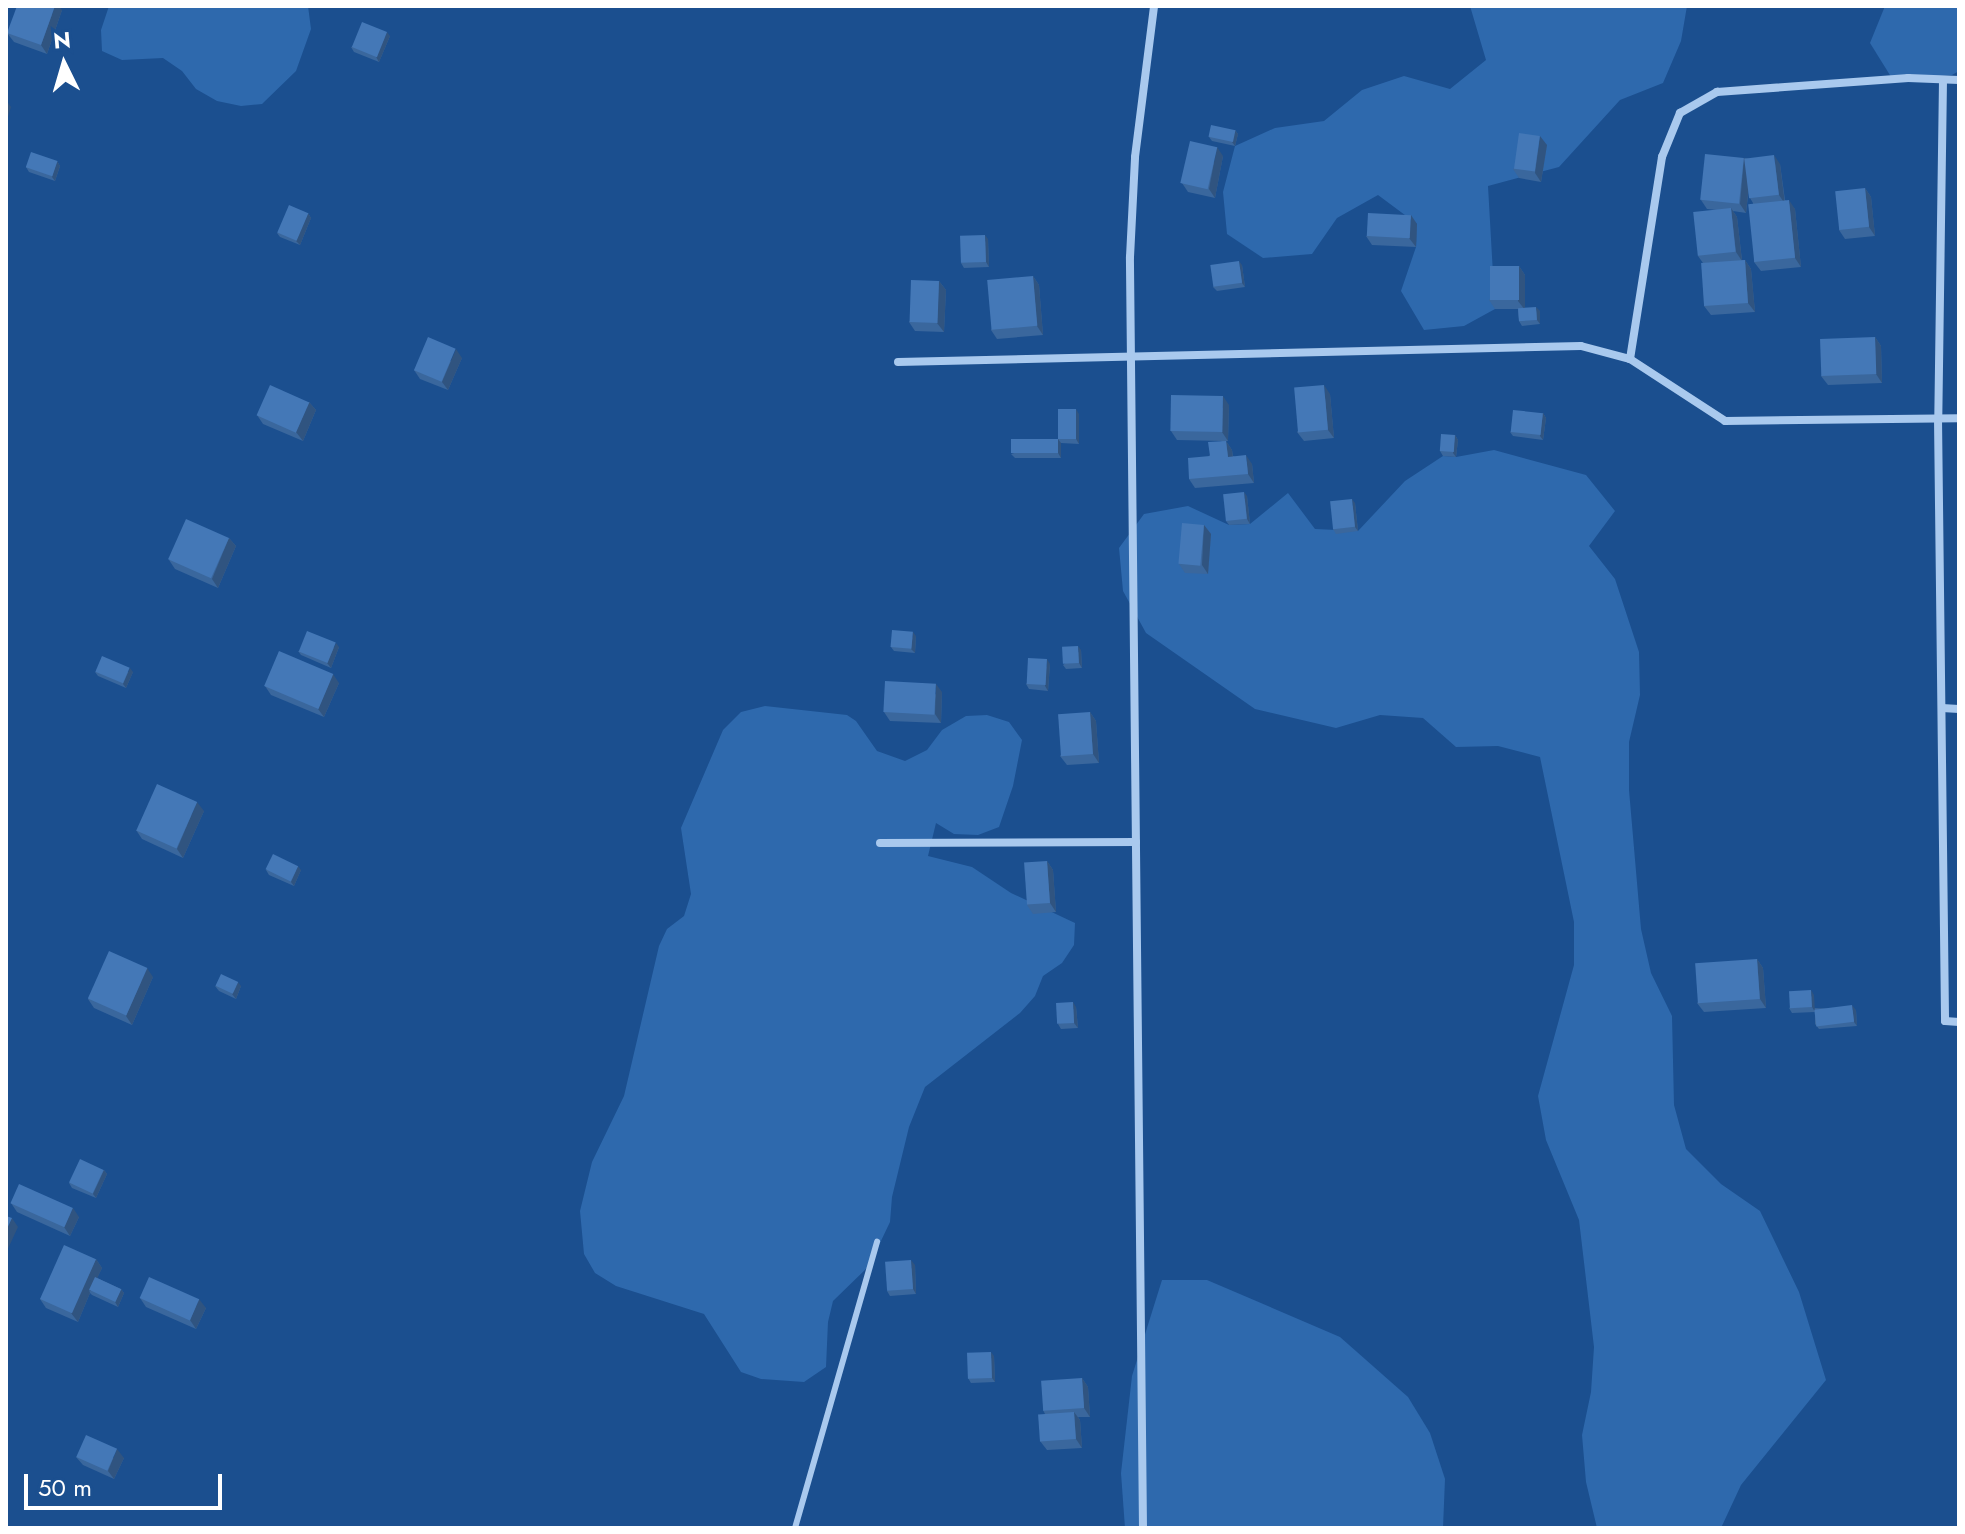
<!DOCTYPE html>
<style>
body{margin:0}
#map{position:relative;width:1965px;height:1534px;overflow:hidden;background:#1b4f8f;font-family:Jost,sans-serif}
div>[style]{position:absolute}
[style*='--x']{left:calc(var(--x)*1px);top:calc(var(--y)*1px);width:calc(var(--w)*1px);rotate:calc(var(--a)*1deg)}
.green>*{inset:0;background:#2e69ad}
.service>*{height:6px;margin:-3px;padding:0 3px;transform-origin:3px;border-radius:3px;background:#a9c9ee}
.minor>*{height:8px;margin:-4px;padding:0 4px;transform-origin:4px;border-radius:4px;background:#a9c9ee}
.wall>*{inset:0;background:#3a679d}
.shaded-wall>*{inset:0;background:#305480}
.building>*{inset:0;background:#4478b7;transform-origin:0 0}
span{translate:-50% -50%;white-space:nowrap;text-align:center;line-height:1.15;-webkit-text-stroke:6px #1b4f8f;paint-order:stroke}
.frame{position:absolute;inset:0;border:8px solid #fff;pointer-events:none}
.north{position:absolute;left:24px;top:24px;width:80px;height:80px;-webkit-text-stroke:6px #1b4f8f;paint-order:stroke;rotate:355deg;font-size:22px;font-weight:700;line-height:32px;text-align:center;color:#fff}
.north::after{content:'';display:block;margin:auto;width:28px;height:36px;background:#fff;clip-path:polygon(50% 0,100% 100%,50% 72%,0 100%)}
.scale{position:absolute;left:24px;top:1474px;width:198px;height:36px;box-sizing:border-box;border:4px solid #fff;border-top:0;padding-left:10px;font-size:24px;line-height:28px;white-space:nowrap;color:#fff;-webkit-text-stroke:6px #1b4f8f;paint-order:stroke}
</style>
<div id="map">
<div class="green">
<div style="clip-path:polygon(109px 6px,308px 6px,311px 29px,296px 71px,262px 104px,241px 106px,217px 101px,196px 89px,182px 71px,163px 58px,122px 60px,102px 51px,101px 30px)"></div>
<div style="clip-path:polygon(1470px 6px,1687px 6px,1681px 41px,1663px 83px,1620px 100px,1559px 167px,1488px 186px,1495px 309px,1464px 326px,1424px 330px,1401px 291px,1416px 247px,1417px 224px,1378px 195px,1337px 218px,1312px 254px,1263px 258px,1227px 234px,1223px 192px,1235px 146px,1275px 128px,1324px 121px,1362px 90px,1404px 76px,1450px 89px,1486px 60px)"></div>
<div style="clip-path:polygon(1885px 6px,1959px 6px,1959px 71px,1952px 75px,1893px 80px,1870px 43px)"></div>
<div style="clip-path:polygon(1494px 450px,1586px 475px,1615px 511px,1589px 546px,1615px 579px,1639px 652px,1640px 695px,1629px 742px,1629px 790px,1641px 929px,1651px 973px,1672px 1016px,1674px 1105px,1686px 1149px,1721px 1184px,1760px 1211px,1799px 1292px,1826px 1380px,1741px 1485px,1721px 1528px,1597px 1528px,1586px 1482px,1582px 1435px,1591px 1392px,1594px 1347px,1579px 1220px,1546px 1140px,1538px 1096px,1574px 965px,1574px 922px,1540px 757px,1498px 746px,1456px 747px,1423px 718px,1380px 715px,1336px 728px,1255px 709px,1146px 633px,1123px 591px,1119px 548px,1144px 514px,1188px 506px,1229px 525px,1250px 524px,1288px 493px,1315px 529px,1358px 531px,1405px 481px,1443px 456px,1456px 457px)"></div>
<div style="clip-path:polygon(765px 706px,847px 715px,856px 721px,877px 751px,905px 761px,927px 750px,942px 730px,966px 716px,987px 715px,1009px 722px,1022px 740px,1013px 786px,999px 827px,978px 835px,954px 834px,936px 823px,928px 856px,972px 867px,1011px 893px,1075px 923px,1074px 945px,1062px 963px,1043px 976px,1035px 996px,1020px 1013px,925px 1087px,909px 1127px,892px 1197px,890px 1222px,869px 1266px,833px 1301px,828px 1322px,826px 1367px,804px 1382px,761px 1379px,741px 1372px,704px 1314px,616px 1286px,595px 1273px,584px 1254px,580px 1211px,592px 1162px,624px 1096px,659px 946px,667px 929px,684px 916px,691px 894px,681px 828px,723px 730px,741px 712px)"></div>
<div style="clip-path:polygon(1162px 1280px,1207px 1280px,1340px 1337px,1408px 1397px,1430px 1433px,1445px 1479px,1443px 1528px,1125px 1528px,1121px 1473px,1132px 1376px)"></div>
</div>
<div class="service">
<div style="--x:795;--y:1528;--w:298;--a:-74"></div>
</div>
<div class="minor">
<div style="--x:1943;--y:80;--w:338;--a:90.8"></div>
<div style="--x:1938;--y:418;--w:603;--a:89.33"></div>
<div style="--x:1945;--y:1021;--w:14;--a:4"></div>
<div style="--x:1630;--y:359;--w:205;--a:-81"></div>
<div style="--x:1662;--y:157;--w:48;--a:-67.8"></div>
<div style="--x:1680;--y:113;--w:43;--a:-29.6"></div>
<div style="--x:1717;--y:92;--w:192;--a:-4.2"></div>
<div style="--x:1908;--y:78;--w:51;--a:2.2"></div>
<div style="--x:898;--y:362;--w:683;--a:-1.34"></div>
<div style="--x:1581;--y:346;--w:51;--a:14.9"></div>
<div style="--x:1630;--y:359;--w:113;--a:33.1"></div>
<div style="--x:1725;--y:421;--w:234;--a:-0.7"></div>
<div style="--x:1942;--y:708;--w:17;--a:3"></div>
<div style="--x:880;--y:843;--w:256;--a:-0.2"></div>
<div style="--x:1143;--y:1528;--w:1271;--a:-90.59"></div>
<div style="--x:1130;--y:257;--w:100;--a:-87.1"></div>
<div style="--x:1135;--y:157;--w:152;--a:-82.8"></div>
</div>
<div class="wall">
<div style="clip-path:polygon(62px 10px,47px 54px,14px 42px,7px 33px)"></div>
<div style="clip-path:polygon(390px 36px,379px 62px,354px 52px,351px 47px)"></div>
<div style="clip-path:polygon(1235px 130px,1238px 134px,1235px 146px,1212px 141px,1209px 137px)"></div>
<div style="clip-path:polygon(1547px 145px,1541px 182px,1519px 178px,1513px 169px)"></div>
<div style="clip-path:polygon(1223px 156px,1215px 198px,1188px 192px,1182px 183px)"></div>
<div style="clip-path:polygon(1744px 158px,1780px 164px,1785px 200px,1795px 209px,1801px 267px,1761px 271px,1754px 262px,1753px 203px,1750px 198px,1749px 188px,1746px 213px,1733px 211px,1737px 217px,1742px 260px,1745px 260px,1751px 269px,1755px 312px,1711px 315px,1704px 306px,1703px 263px,1698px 256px,1717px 210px,1707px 209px,1701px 200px)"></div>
<div style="clip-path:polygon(57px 161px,60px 166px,55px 181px,29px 172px,26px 167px)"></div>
<div style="clip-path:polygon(1865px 188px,1871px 197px,1875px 236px,1845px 239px,1839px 230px)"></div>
<div style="clip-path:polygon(308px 213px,311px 218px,300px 245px,280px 237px,277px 233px)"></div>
<div style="clip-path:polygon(1417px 224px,1416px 247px,1372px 245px,1366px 236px)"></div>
<div style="clip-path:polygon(988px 239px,989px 267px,964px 268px,961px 263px)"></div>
<div style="clip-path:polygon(1242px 265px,1245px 287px,1217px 291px,1213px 287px)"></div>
<div style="clip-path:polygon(1519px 266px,1525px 275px,1525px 308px,1540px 311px,1540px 324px,1522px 326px,1519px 321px,1518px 309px,1495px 309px,1489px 300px)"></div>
<div style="clip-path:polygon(1033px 276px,1039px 285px,1043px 335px,997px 339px,991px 330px)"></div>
<div style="clip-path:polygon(939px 281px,946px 290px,944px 332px,915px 331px,909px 322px)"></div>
<div style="clip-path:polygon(1875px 337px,1881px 346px,1882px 383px,1828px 385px,1821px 376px)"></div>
<div style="clip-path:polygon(462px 358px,448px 390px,420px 379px,414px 370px)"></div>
<div style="clip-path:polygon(1330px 394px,1334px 438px,1304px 441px,1297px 432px)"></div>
<div style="clip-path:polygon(309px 402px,316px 410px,303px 441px,263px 424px,257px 415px)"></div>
<div style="clip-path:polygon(1229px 405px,1228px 441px,1226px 441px,1232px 450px,1233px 456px,1252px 464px,1254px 483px,1195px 488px,1189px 479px,1222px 441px,1177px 440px,1171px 431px)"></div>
<div style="clip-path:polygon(1543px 413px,1546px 418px,1543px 440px,1513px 436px,1510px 432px)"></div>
<div style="clip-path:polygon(1079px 414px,1079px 444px,1061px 443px,1061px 458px,1015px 458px,1011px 454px,1058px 439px)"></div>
<div style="clip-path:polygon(1455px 435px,1458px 440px,1456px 457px,1443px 456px,1440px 451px)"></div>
<div style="clip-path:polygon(1247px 496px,1250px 524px,1229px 525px,1226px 521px)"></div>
<div style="clip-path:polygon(1355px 503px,1358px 531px,1336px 534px,1333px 529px)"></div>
<div style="clip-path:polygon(1204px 525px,1211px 534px,1208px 574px,1185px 573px,1179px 564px)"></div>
<div style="clip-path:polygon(229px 538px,236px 546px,218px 588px,175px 569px,169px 560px)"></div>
<div style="clip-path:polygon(916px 636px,915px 653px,894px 651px,891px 647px)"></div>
<div style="clip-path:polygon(339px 647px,331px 668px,301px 655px,298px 651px)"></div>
<div style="clip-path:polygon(1081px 650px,1082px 668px,1066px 669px,1063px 665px)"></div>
<div style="clip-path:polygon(1050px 664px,1048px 691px,1029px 689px,1026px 684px)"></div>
<div style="clip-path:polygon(95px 672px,133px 672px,126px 688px,98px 676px)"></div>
<div style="clip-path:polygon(339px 683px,324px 717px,271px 695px,265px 686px)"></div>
<div style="clip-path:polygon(942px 692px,941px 723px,890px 721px,884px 712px)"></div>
<div style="clip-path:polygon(1090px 712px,1096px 721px,1099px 763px,1067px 765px,1060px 756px)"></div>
<div style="clip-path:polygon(204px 811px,183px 858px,142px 839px,136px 830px)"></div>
<div style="clip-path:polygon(1047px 861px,1053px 870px,1056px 912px,1033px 914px,1027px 905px)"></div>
<div style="clip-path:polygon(266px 870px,301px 870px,294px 886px,269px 875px)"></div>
<div style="clip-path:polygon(1757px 959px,1763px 968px,1766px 1008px,1704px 1012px,1697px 1003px)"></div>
<div style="clip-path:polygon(153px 977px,132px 1025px,94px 1008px,88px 999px)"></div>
<div style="clip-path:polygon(215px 986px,241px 986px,236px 999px,219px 991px)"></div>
<div style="clip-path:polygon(1814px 995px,1814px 1008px,1856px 1010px,1857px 1026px,1819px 1029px,1815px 1024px,1815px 1012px,1792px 1013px,1789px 1008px)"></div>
<div style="clip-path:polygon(1076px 1007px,1078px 1028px,1061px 1029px,1058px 1024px)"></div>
<div style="clip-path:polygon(104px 1170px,107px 1174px,96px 1198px,72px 1188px,69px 1183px)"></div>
<div style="clip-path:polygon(11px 1203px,79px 1217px,70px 1236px,17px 1212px)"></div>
<div style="clip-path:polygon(96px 1259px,102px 1268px,97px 1278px,121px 1289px,124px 1293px,118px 1307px,92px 1295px,90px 1293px,78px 1322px,46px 1308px,40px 1299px)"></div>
<div style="clip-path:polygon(915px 1265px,916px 1294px,890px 1296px,887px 1291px)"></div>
<div style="clip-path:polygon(140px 1298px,206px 1308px,196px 1329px,146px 1307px)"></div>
<div style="clip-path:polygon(994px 1356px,995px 1382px,971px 1383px,968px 1378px)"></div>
<div style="clip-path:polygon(1082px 1378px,1088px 1387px,1090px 1417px,1078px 1417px,1080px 1420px,1082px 1448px,1047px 1450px,1040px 1441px,1045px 1414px,1043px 1410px)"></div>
<div style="clip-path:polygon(76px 1457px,124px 1458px,114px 1479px,83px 1465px)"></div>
</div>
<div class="shaded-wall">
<div style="clip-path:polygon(55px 6px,59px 6px,62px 10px,47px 54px,41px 45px)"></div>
<div style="clip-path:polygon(387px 32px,390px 36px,379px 62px,376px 57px)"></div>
<div style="clip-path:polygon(6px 100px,11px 107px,6px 123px)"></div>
<div style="clip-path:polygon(1235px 130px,1238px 134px,1235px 146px,1232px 142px)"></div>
<div style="clip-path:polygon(1540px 136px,1547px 145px,1541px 182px,1535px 173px)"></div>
<div style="clip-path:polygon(1217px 147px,1223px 156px,1215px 198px,1209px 189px)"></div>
<div style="clip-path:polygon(1774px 155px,1780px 164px,1785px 204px,1779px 195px)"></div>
<div style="clip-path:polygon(1744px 158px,1751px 167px,1746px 213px,1740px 204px)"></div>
<div style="clip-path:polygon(57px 161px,60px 166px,55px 181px,52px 177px)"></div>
<div style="clip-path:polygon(1865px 188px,1871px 197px,1875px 236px,1869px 227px)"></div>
<div style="clip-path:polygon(1789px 200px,1795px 209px,1801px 267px,1795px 258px)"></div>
<div style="clip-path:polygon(1731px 208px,1737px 217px,1742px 261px,1736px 252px)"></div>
<div style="clip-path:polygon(308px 213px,311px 218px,300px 245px,296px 241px)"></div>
<div style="clip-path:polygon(1411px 215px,1417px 224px,1416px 247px,1409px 238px)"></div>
<div style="clip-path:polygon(985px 235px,988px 239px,989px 267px,986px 262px)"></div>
<div style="clip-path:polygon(1745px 260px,1751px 269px,1755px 312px,1748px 303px)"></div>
<div style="clip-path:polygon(1239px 261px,1242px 265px,1245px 287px,1242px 283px)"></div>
<div style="clip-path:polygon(1519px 266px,1525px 275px,1525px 310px,1518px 301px)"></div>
<div style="clip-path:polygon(1033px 276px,1039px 285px,1043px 335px,1037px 326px)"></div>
<div style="clip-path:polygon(939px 281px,946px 290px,944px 332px,937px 323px)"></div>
<div style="clip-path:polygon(1536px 307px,1540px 311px,1540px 324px,1537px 320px)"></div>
<div style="clip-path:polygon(1875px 337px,1881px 346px,1882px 383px,1876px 374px)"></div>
<div style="clip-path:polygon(456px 349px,462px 358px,448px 390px,442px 382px)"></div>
<div style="clip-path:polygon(1324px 385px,1330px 394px,1334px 438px,1328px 430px)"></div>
<div style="clip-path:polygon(1223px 396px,1229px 405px,1228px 441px,1222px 432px)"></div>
<div style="clip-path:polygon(309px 402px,316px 410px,303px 441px,296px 432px)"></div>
<div style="clip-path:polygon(1076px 409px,1079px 414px,1079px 444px,1076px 439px)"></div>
<div style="clip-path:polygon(1543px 413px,1546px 418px,1543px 440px,1540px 436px)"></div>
<div style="clip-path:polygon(1455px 435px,1458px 440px,1456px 457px,1453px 453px)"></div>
<div style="clip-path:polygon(1058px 439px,1061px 443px,1061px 458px,1058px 453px)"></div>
<div style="clip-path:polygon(1226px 441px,1232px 450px,1234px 466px,1228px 457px)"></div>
<div style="clip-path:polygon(1246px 455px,1252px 464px,1254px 483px,1248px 474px)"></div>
<div style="clip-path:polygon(1244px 492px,1247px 496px,1250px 524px,1247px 519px)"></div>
<div style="clip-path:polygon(1352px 499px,1355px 503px,1358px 531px,1355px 527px)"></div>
<div style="clip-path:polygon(1204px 525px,1211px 534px,1208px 574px,1202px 565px)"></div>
<div style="clip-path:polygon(229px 538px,236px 546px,218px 588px,212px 579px)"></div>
<div style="clip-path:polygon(913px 632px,916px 636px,915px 653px,911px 649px)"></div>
<div style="clip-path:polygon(336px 643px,339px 647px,331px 668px,327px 663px)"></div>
<div style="clip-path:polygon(1078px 646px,1081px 650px,1082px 668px,1079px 663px)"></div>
<div style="clip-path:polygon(1047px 659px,1050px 664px,1048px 691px,1045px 686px)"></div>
<div style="clip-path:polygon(130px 668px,133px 672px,126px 688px,123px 684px)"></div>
<div style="clip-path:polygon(333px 674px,339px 683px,324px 717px,318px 709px)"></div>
<div style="clip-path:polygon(936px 684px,942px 692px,941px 723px,935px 714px)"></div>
<div style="clip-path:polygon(1090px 712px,1096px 721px,1099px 763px,1093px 754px)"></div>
<div style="clip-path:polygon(197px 802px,204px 811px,183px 858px,177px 849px)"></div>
<div style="clip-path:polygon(1047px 861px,1053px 870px,1056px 912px,1050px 903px)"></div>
<div style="clip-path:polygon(298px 866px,301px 870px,294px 886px,291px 882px)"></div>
<div style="clip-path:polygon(1757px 959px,1763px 968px,1766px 1008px,1760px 999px)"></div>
<div style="clip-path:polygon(147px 968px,153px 977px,132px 1025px,126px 1016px)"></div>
<div style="clip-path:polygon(238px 982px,241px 986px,236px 999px,232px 994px)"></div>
<div style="clip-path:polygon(1811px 990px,1814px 995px,1815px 1012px,1812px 1007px)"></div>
<div style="clip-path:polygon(1073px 1002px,1076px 1007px,1078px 1028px,1074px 1023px)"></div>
<div style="clip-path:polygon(1852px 1005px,1856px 1010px,1857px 1026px,1854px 1022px)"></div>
<div style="clip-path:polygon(104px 1170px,107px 1174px,96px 1198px,93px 1194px)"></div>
<div style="clip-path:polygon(73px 1208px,79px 1217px,70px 1236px,64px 1227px)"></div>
<div style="clip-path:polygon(12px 1218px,18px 1227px,6px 1253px,6px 1231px)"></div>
<div style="clip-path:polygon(96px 1259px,102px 1268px,91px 1291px,89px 1290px,90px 1293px,78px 1322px,71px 1313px)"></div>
<div style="clip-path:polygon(911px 1260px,915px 1265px,916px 1294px,913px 1289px)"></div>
<div style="clip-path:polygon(121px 1289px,124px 1293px,118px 1307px,115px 1302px)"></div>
<div style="clip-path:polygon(199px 1299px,206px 1308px,196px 1329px,190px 1320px)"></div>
<div style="clip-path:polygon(991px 1352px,994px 1356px,995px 1382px,992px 1378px)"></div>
<div style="clip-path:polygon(1082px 1378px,1088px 1387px,1090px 1417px,1084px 1408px)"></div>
<div style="clip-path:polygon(1074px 1412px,1080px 1420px,1082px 1448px,1076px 1439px)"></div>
<div style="clip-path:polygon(117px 1449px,124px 1458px,114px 1479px,108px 1471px)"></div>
</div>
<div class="building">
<div style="clip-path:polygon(17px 6px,55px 6px,41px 45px,7px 33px)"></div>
<div style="left:362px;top:22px;width:27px;height:27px;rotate:22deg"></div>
<div style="left:1211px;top:125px;width:25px;height:12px;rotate:12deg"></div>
<div style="left:1519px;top:133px;width:21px;height:36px;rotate:8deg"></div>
<div style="left:1190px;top:141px;width:28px;height:43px;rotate:13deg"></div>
<div style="left:31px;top:152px;width:28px;height:16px;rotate:19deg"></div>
<div style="left:1705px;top:154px;width:39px;height:46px;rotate:6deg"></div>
<div style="left:1774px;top:155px;width:40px;height:30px;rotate:83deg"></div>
<div style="left:1865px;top:188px;width:39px;height:30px;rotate:84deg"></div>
<div style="left:1789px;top:200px;width:58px;height:41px;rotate:84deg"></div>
<div style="left:289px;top:205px;width:21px;height:30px;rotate:23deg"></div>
<div style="left:1731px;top:208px;width:44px;height:38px;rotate:84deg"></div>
<div style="left:1368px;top:213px;width:43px;height:23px;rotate:3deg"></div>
<div style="left:985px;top:235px;width:27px;height:25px;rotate:88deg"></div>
<div style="left:1745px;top:260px;width:43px;height:44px;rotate:86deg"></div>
<div style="left:1239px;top:261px;width:22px;height:29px;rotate:82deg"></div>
<div style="left:1490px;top:266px;width:29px;height:34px"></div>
<div style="left:1033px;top:276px;width:50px;height:46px;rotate:85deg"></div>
<div style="left:911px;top:280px;width:28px;height:42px;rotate:2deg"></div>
<div style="left:1536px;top:307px;width:13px;height:18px;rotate:86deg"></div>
<div style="left:428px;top:337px;width:30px;height:36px;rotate:23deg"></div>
<div style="left:1875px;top:337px;width:37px;height:55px;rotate:88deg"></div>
<div style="left:270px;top:385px;width:43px;height:33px;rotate:24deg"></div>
<div style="left:1324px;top:385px;width:45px;height:30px;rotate:85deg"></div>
<div style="left:1171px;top:395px;width:52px;height:36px;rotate:1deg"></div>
<div style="left:1058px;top:409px;width:18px;height:30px"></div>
<div style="left:1513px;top:410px;width:30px;height:22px;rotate:6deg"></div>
<div style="left:1441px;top:434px;width:14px;height:17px;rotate:4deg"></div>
<div style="left:1058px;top:439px;width:14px;height:47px;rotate:90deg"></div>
<div style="clip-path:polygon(1226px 441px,1228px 457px,1246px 455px,1248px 474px,1189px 479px,1188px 458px,1210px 456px,1208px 442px)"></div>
<div style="left:1244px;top:492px;width:27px;height:21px;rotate:84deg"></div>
<div style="left:1352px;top:499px;width:28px;height:22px;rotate:84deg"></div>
<div style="left:186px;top:519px;width:47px;height:44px;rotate:24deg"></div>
<div style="left:1182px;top:523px;width:22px;height:41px;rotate:5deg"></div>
<div style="left:892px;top:630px;width:21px;height:17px;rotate:5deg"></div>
<div style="left:307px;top:631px;width:31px;height:22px;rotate:22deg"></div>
<div style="left:1078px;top:646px;width:17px;height:16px;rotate:87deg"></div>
<div style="left:279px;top:651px;width:59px;height:38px;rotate:23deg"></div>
<div style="left:102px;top:656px;width:30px;height:17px;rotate:23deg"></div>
<div style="left:1028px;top:658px;width:19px;height:26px;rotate:3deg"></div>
<div style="left:885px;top:681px;width:51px;height:31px;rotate:3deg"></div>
<div style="left:1090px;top:712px;width:42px;height:32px;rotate:86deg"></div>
<div style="left:157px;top:784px;width:44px;height:51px;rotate:24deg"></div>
<div style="left:273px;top:854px;width:28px;height:17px;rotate:26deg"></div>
<div style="left:1047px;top:861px;width:42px;height:23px;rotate:86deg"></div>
<div style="left:109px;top:951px;width:42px;height:52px;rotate:24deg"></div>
<div style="left:1757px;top:959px;width:40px;height:62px;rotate:86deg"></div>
<div style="left:221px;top:974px;width:19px;height:13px;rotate:25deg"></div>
<div style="left:1811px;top:990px;width:17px;height:22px;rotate:87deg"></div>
<div style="left:1073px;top:1002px;width:21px;height:17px;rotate:87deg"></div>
<div style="left:1852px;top:1005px;width:17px;height:38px;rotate:83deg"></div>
<div style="left:80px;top:1159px;width:26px;height:26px;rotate:25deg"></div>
<div style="left:19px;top:1184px;width:59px;height:21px;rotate:24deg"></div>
<div style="clip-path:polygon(6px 1216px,12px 1218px,6px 1231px)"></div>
<div style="left:64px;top:1245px;width:35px;height:59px;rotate:24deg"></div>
<div style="left:911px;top:1260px;width:29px;height:26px;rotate:86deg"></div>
<div style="left:95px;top:1277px;width:29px;height:14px;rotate:25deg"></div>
<div style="left:149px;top:1277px;width:55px;height:23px;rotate:24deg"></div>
<div style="left:991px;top:1352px;width:26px;height:24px;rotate:88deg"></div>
<div style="left:1082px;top:1378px;width:30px;height:41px;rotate:86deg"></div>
<div style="left:1074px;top:1412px;width:27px;height:36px;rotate:86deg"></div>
<div style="left:86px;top:1435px;width:34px;height:24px;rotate:24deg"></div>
</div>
<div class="frame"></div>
<div class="north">N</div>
<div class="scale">50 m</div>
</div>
